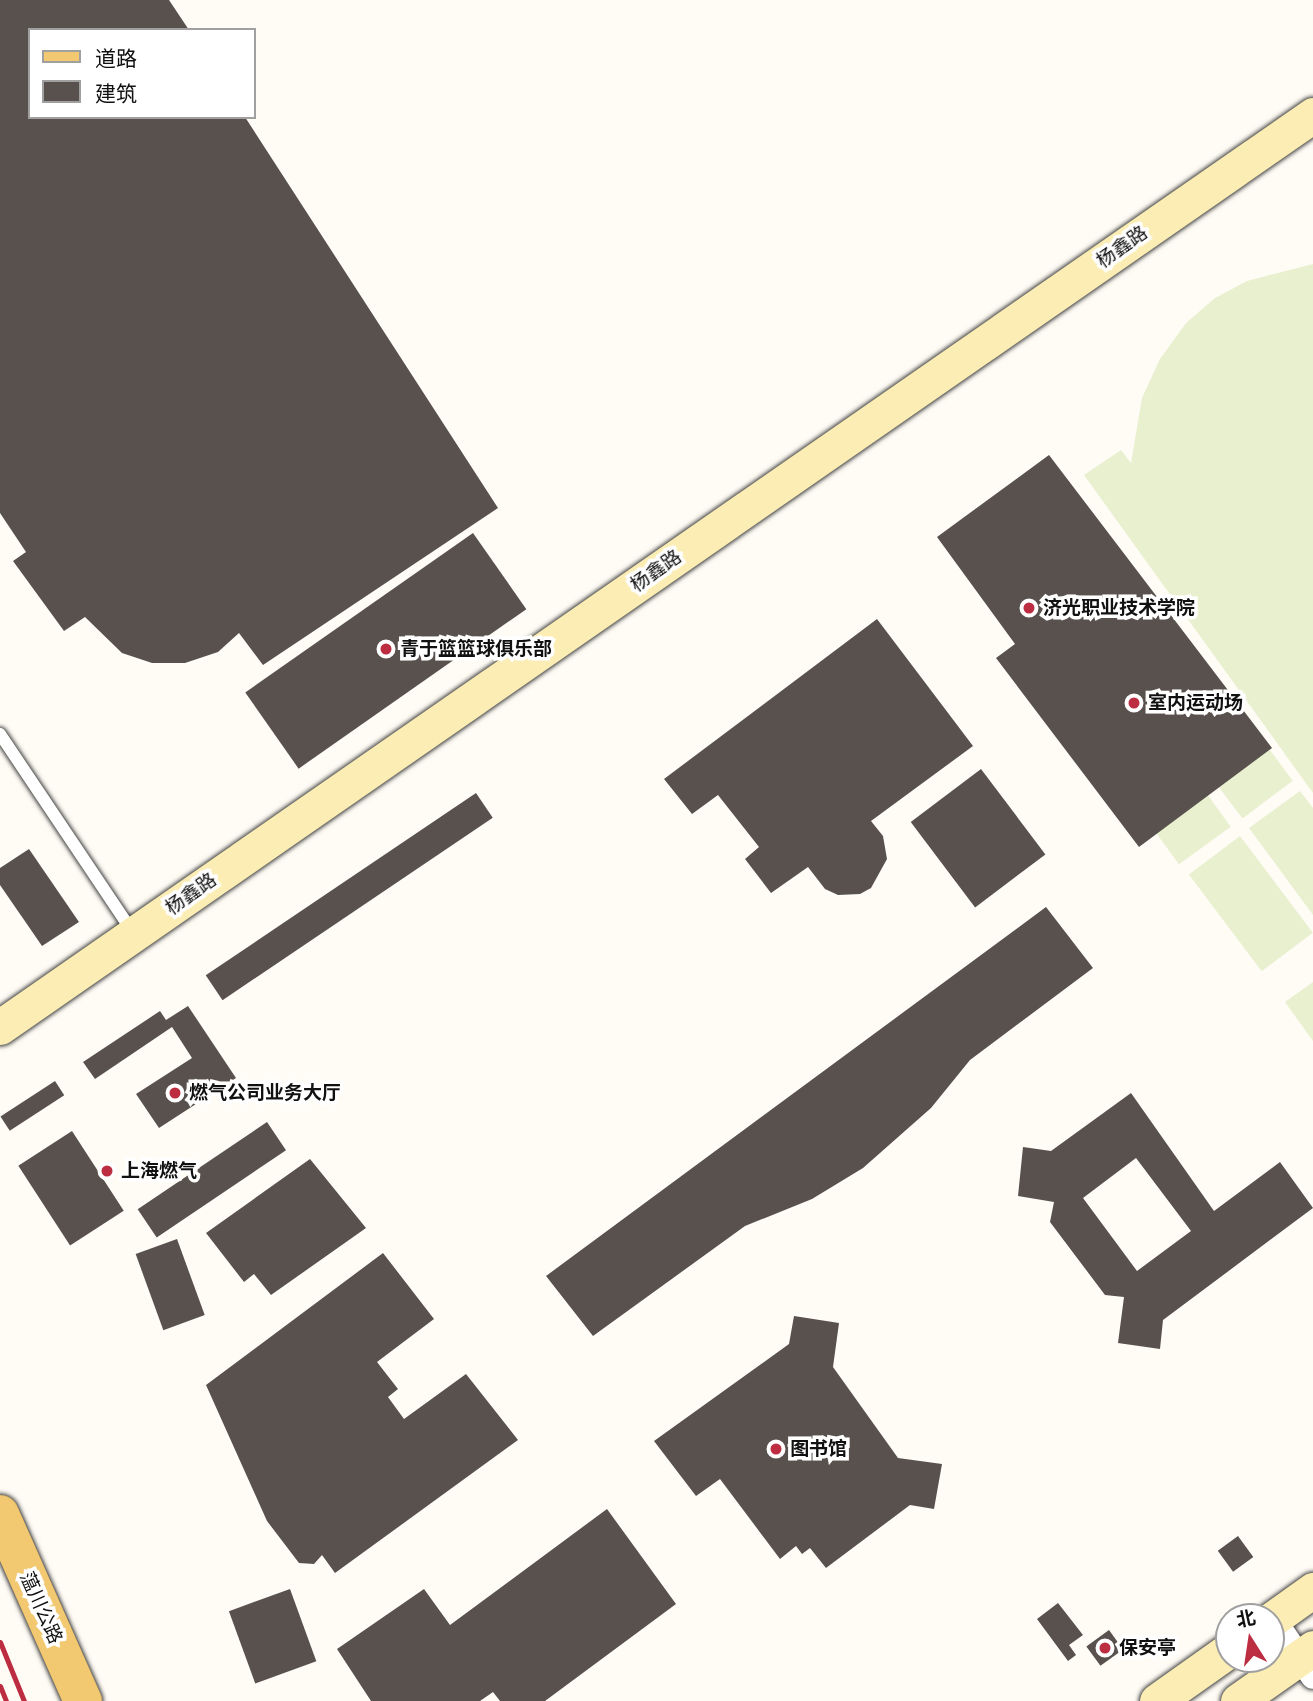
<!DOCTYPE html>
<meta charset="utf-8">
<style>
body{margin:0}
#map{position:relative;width:1313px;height:1701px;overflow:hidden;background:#fffcf5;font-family:"Libre Baskerville","Noto Sans SC",serif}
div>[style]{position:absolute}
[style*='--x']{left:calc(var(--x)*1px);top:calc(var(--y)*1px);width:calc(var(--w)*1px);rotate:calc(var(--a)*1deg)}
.pitch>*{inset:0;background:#e8f0d0;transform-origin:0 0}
.building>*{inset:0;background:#59514d;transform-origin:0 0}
.roads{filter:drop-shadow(0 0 2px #444) drop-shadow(0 0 2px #444)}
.lane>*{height:12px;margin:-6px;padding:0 6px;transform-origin:6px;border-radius:6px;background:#fff}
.street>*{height:24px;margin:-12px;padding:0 12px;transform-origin:12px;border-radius:12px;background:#fff}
.secondary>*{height:35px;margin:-17.5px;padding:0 17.5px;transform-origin:17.5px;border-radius:17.5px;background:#fbedb3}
.primary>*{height:38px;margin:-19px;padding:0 19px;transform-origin:19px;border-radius:19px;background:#f2c871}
.rail>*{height:5px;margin:-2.5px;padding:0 2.5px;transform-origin:2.5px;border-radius:2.5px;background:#bd2d41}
.dots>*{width:19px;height:19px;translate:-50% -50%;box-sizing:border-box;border:4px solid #fff;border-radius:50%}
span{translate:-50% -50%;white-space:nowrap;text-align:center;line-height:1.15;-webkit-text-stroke:7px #fff;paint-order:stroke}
.street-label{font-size:19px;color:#111}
.poi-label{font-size:19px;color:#111;font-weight:700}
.left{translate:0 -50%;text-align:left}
.legend{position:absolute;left:28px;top:28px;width:228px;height:91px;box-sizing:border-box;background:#fff;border:2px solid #a0a0a0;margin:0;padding:9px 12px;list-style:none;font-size:21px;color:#111}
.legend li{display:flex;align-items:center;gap:14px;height:35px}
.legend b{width:35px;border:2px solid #a0a0a0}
.north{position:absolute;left:1215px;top:1603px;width:70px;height:70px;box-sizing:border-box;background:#fff;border:2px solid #a0a0a0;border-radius:50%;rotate:348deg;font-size:19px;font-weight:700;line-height:28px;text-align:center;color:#111}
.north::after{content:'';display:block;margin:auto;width:24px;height:32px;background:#bd2d41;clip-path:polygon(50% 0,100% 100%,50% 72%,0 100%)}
</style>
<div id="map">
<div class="pitch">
<div style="clip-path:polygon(1313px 264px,1313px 793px,1084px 475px,1121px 450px,1131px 463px,1142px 398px,1160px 359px,1186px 323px,1215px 298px,1247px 281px)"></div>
<div style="left:1220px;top:684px;width:121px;height:63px;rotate:53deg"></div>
<div style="left:1159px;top:728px;width:122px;height:64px;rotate:54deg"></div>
<div style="clip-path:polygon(1300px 791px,1313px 808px,1313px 915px,1249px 828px)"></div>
<div style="left:1240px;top:836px;width:121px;height:64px;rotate:53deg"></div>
<div style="clip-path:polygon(1313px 982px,1313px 1041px,1285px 1002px)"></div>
</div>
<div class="building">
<div style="clip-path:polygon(0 0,169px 0,189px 30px,30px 30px,30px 117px,245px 117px,498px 508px,263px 665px,239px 633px,218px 652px,185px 663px,152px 663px,122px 653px,85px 617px,64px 631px,13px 561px,26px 552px,0 513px)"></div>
<div style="clip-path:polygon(1049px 455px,1272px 748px,1139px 847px,996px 658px,1015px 644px,937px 537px)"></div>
<div style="left:473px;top:533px;width:93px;height:278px;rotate:55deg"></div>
<div style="clip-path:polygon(877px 619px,973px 746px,871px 821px,883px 836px,887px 859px,871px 888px,860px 894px,838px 895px,825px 889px,808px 867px,771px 893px,745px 859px,759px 847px,718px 795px,692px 814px,664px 779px)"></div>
<div style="left:981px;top:769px;width:107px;height:88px;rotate:53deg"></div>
<div style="left:476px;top:793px;width:30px;height:326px;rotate:56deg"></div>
<div style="clip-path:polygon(29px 849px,79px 922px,42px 946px,0 885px,0 868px)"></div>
<div style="clip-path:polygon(1046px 907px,1093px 968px,970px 1060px,931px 1108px,863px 1168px,812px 1199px,745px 1226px,593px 1336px,546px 1276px)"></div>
<div style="clip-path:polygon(188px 1006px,236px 1078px,159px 1128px,136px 1094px,192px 1058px,172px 1027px,95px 1079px,83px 1062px,160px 1011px,166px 1020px)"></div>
<div style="left:55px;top:1081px;width:17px;height:65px;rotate:57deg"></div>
<div style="clip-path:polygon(evenodd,1131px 1093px,1214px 1211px,1280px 1162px,1313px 1208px,1163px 1320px,1160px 1349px,1118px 1343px,1124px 1297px,1105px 1295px,1050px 1222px,1054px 1202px,1018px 1196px,1023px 1147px,1051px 1151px,1131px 1093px,1136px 1158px,1191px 1231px,1137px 1271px,1083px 1198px,1136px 1158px)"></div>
<div style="left:267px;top:1122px;width:34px;height:156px;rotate:56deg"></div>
<div style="left:72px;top:1131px;width:95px;height:64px;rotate:57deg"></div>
<div style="clip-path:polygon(310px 1159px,366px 1228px,271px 1295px,254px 1274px,244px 1282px,206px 1233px)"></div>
<div style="left:177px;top:1239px;width:81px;height:44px;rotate:70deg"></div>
<div style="clip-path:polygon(383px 1253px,434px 1319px,377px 1362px,398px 1389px,388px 1397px,404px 1419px,466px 1374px,518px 1440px,335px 1573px,322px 1555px,314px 1564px,299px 1563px,267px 1521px,206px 1385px)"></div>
<div style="clip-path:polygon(794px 1316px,839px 1323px,833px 1367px,898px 1458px,942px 1464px,934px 1509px,910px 1505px,826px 1568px,810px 1548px,802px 1554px,796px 1546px,780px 1559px,720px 1479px,696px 1496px,654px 1441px,789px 1344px)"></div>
<div style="clip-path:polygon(607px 1509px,676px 1604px,545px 1701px,500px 1701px,493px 1692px,480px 1701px,371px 1701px,337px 1649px,424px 1589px,450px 1625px)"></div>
<div style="left:1238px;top:1536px;width:26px;height:25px;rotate:54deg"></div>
<div style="left:290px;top:1589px;width:77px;height:65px;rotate:70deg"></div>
<div style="clip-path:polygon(1058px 1603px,1083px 1635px,1069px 1645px,1076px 1655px,1068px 1661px,1037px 1619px)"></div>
<div style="left:1109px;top:1630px;width:24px;height:28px;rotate:54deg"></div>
</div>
<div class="roads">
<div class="lane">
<div style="--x:0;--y:734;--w:237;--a:56.2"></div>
</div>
<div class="street">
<div style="--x:1273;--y:1618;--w:71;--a:55.9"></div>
</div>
<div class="secondary">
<div style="--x:0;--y:1027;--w:1599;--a:-34.78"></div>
<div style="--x:1271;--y:1620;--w:52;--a:-35.5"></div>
<div style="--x:1157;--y:1701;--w:88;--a:-35.3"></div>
<div style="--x:1238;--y:1701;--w:92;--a:-35.2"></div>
</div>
<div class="primary">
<div style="--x:0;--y:1514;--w:205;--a:66.1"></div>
</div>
</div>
<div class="rail">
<div style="--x:0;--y:1642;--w:64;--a:67.9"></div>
<div style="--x:0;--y:1686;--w:16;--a:68"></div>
</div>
<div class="dots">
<div style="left:1029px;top:608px;background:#bd2d41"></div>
<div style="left:386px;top:649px;background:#bd2d41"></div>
<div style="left:1134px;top:703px;background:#bd2d41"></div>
<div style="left:175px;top:1093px;background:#bd2d41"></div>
<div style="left:107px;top:1171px;background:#bd2d41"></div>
<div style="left:776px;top:1449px;background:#bd2d41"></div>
<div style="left:1105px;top:1648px;background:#bd2d41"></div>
</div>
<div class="street-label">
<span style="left:1122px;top:247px;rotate:-35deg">杨鑫路</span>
<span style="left:656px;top:571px;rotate:-35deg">杨鑫路</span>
<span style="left:191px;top:894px;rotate:-35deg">杨鑫路</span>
<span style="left:41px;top:1608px;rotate:66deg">蕰川公路</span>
</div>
<div class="poi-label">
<span class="left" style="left:1043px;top:608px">济光职业技术学院</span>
<span class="left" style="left:400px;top:649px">青于篮篮球俱乐部</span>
<span class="left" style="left:1148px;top:703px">室内运动场</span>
<span class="left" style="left:189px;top:1093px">燃气公司业务大厅</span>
<span class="left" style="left:121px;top:1171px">上海燃气</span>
<span class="left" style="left:790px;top:1449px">图书馆</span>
<span class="left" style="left:1119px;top:1648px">保安亭</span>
</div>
<ul class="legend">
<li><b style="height:9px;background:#f2c871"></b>道路</li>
<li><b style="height:19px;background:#59514d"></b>建筑</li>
</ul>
<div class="north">北</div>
</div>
